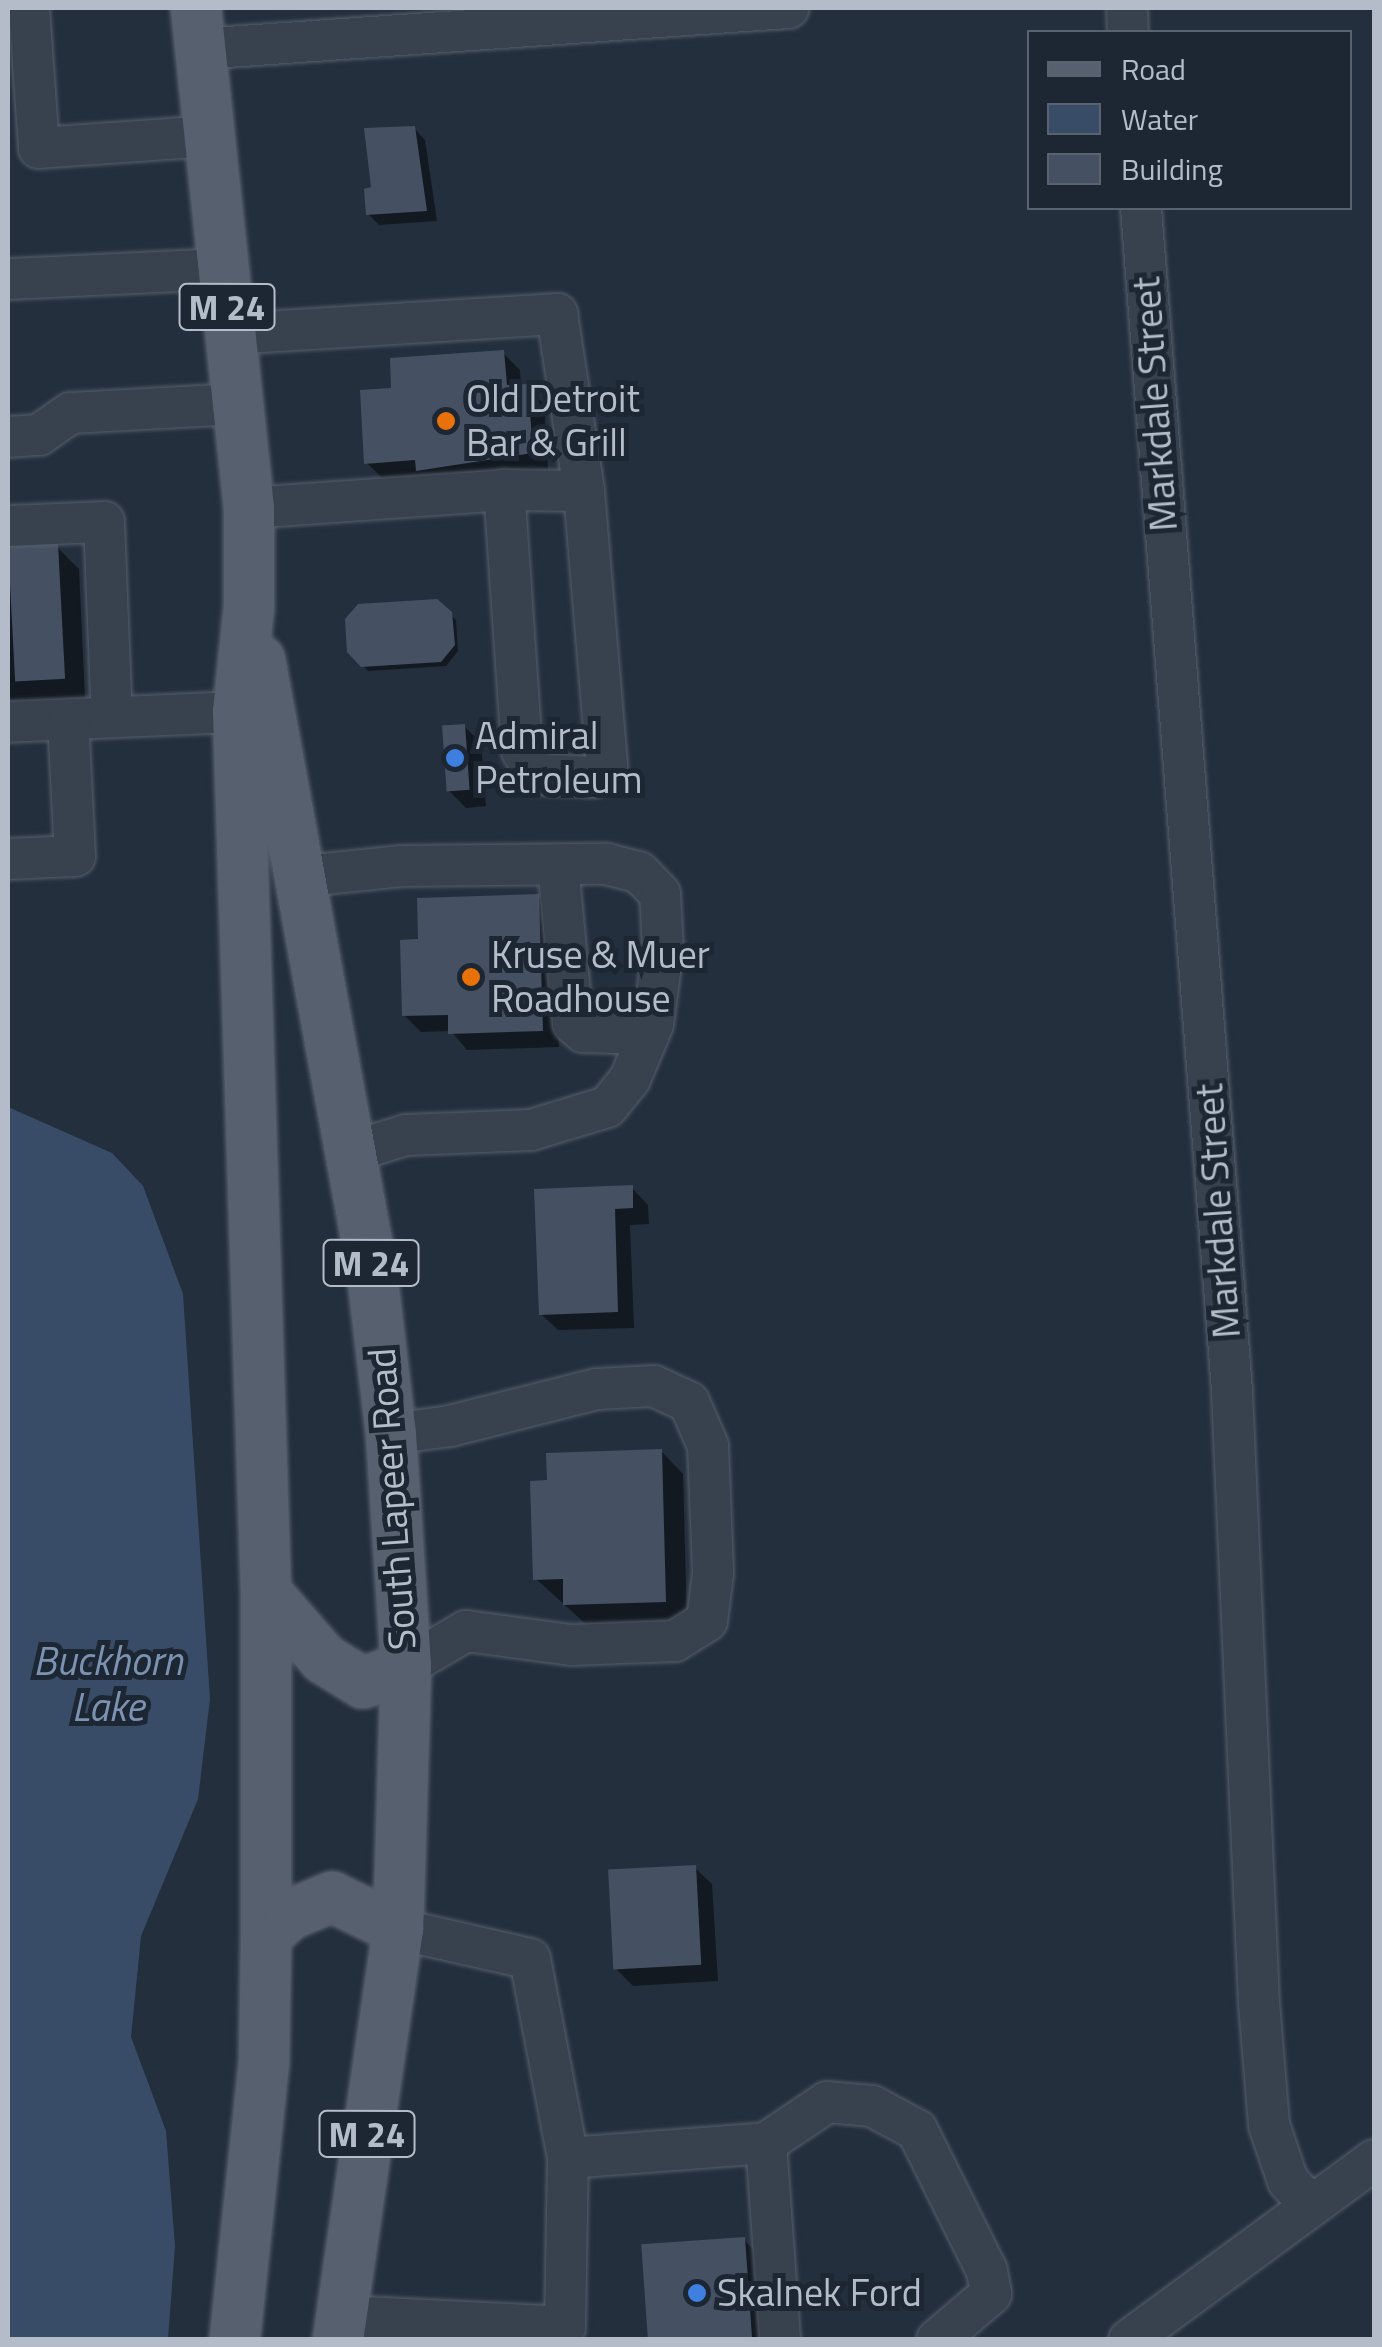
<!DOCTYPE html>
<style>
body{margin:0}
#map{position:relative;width:1382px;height:2347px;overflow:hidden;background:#242f3e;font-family:"Titillium Web",sans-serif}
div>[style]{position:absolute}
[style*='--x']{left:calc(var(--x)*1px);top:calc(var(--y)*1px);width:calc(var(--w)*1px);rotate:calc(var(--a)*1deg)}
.water>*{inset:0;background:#394c67}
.shadow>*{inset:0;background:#0007}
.building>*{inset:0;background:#455162;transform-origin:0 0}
.roads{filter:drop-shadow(0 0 2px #565f6c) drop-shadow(0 0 2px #565f6c)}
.minor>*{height:40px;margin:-20px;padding:0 20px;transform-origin:20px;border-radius:20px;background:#38414e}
.major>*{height:50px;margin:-25px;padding:0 25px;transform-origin:25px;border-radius:25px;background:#56606e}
.dots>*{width:28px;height:28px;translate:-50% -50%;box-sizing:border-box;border:5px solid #1d2633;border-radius:50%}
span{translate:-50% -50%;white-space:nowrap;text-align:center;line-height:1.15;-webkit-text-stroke:10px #1d2633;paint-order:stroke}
.shield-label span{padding:2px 8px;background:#1d2633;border:2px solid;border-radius:8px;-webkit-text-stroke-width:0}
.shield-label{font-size:35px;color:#b4bcc9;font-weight:700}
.poi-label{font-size:38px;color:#b4bcc9}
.left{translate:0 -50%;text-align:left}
.street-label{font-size:38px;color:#b4bcc9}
.water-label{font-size:40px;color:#7c92b1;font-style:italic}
.frame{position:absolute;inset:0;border:10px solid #b4bcc9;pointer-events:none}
.legend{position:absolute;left:1027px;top:30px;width:325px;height:180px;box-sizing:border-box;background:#1d2633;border:2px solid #59626f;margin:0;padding:12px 18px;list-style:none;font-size:30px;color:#b4bcc9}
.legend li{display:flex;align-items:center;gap:20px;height:50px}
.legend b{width:50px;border:2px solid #59626f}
</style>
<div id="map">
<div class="water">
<div style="clip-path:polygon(8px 1107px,112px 1153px,143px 1186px,183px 1294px,210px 1699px,198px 1799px,141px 1936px,131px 2037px,166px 2131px,175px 2246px,168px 2339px,8px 2339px)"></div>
</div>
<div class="shadow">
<div style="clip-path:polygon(414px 128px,425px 140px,437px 221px,379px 225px,368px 214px,373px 189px)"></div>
<div style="clip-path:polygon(503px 353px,520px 370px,521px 387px,544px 403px,548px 469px,384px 480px,367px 463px,394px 390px)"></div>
<div style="clip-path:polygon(57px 547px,79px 569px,85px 700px,8px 703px,8px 549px)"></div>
<div style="clip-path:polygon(436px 602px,456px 620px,458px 651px,446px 666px,368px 671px,350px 651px)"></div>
<div style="clip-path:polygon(465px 727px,481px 743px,486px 806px,466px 808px,449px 791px)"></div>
<div style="clip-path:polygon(538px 896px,555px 913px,559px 1047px,467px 1050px,451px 1031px,421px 1032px,404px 1015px,421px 941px)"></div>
<div style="clip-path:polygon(632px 1188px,648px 1205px,649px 1224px,630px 1225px,634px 1328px,558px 1330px,541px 1314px,537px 1191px)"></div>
<div style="clip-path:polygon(661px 1451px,683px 1474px,687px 1623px,588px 1626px,536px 1579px)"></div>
<div style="clip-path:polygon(695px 1868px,712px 1884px,718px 1981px,633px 1986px,616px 1969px)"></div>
<div style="clip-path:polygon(744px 2240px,766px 2262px,773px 2340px,651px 2340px)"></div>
</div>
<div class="building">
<div style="clip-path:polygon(415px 126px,427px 211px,366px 215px,364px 189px,371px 187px,364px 128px)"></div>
<div style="clip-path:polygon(504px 350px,507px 385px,528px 384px,533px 453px,416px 471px,415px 460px,364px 464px,360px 390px,391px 388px,390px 358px)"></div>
<div style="left:58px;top:544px;width:135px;height:50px;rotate:87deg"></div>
<div style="clip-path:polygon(437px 599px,452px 612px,455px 645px,441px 662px,361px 667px,347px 652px,345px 619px,358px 604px)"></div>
<div style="left:465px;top:724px;width:66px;height:23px;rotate:86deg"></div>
<div style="clip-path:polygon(539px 894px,543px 1031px,448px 1034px,448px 1015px,402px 1016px,400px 940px,418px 939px,417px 898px)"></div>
<div style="clip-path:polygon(633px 1185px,633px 1208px,615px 1209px,618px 1312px,539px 1315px,534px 1189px)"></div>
<div style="clip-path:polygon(662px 1449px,666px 1602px,563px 1605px,563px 1579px,533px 1580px,530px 1481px,547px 1480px,546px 1453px)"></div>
<div style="left:696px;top:1865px;width:100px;height:88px;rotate:87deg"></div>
<div style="left:745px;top:2237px;width:103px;height:104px;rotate:86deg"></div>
</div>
<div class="roads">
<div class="minor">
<div style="--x:29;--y:8;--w:140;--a:85.9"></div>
<div style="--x:39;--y:148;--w:170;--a:-4"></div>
<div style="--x:1127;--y:8;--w:24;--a:88"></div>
<div style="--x:199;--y:49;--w:591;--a:-3.98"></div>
<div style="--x:1141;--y:208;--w:1187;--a:85.6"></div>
<div style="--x:1232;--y:1392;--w:612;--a:87.47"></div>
<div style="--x:1259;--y:2003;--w:122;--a:85.3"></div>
<div style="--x:1269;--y:2125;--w:59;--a:71.3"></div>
<div style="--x:1288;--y:2181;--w:33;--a:47"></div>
<div style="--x:8;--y:279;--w:215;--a:-2.7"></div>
<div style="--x:230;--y:334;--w:328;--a:-3.5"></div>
<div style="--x:557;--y:314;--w:179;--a:81.3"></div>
<div style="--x:584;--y:491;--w:277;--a:85.2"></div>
<div style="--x:607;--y:767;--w:16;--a:142"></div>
<div style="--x:594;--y:777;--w:58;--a:-177"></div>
<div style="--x:536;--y:774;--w:27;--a:-121"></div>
<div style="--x:522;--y:751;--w:262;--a:-93.9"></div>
<div style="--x:8;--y:437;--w:31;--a:-4"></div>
<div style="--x:39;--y:435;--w:39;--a:-35"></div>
<div style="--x:71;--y:413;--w:166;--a:-3.1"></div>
<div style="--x:249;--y:508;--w:256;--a:-4"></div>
<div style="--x:504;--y:490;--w:80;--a:0.7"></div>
<div style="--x:8;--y:526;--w:96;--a:-2.4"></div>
<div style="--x:104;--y:522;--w:195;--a:87.7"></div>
<div style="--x:8;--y:722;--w:230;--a:-2.5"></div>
<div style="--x:8;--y:859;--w:67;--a:-2.6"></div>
<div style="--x:75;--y:856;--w:136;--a:-92.9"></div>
<div style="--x:558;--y:865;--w:159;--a:84.6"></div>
<div style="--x:573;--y:1023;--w:13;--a:42"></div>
<div style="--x:583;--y:1032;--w:66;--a:1.7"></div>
<div style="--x:304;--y:876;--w:99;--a:-5.8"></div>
<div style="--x:402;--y:866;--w:204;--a:-0.6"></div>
<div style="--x:606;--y:864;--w:34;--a:14"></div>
<div style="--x:639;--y:872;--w:30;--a:46"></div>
<div style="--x:660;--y:894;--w:56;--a:86.9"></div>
<div style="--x:663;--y:950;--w:75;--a:97.7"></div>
<div style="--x:653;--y:1024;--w:60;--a:112.7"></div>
<div style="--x:630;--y:1079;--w:36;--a:129"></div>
<div style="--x:607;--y:1107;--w:79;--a:163.2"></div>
<div style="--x:531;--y:1130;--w:125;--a:177.7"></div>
<div style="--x:406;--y:1135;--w:54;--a:162.9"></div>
<div style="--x:391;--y:1434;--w:60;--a:-7.7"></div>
<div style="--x:450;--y:1426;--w:152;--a:-14.1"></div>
<div style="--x:597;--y:1389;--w:57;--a:-3"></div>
<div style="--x:654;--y:1386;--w:38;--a:25"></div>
<div style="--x:689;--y:1402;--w:48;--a:66.6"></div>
<div style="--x:708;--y:1446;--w:127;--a:87.7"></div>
<div style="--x:713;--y:1573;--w:48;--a:97.1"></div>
<div style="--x:707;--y:1621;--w:38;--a:148"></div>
<div style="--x:675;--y:1641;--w:104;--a:177.8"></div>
<div style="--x:571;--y:1645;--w:106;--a:-172.4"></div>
<div style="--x:466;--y:1631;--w:69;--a:149.7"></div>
<div style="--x:398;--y:1929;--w:135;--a:12.8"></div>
<div style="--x:530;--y:1959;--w:203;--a:79.2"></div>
<div style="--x:766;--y:2143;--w:73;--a:-33.9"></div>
<div style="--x:827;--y:2102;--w:45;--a:5.1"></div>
<div style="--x:872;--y:2106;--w:51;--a:28.1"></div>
<div style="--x:917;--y:2130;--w:157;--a:63.6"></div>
<div style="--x:987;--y:2271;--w:23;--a:80"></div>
<div style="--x:991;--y:2294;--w:71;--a:139.6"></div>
<div style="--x:343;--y:2316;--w:222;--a:2.8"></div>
<div style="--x:565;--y:2327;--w:169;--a:-89"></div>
<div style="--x:568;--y:2158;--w:199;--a:-4.3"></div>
<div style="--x:766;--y:2143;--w:197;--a:85.9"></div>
<div style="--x:1129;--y:2340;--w:304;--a:-36.3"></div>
</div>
<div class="major">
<div style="--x:196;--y:8;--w:503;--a:83.95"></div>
<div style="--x:249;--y:508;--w:99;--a:90"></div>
<div style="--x:249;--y:607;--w:106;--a:96"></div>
<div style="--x:238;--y:712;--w:880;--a:88.18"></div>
<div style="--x:266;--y:1592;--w:344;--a:90"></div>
<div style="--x:266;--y:1936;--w:126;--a:90.9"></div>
<div style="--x:264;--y:2062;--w:280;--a:96"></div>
<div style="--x:260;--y:660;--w:614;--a:79.59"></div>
<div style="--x:371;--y:1264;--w:171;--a:83.3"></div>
<div style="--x:391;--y:1434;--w:232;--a:86.3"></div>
<div style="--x:406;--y:1666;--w:263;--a:91.7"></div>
<div style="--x:398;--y:1929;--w:415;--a:98.3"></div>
<div style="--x:266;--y:1592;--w:89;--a:49.1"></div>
<div style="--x:324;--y:1659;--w:46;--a:31.6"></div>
<div style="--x:363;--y:1683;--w:46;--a:-21.6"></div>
<div style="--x:266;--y:1936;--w:31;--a:-42"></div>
<div style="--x:289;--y:1915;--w:47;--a:-22.7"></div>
<div style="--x:332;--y:1897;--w:73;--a:25.9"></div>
</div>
</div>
<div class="dots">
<div style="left:446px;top:421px;background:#e8710a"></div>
<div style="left:455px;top:758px;background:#3f7fe0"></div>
<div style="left:471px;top:977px;background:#e8710a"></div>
<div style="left:697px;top:2293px;background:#3f7fe0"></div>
</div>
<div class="shield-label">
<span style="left:227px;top:307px">M 24</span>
<span style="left:371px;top:1263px">M 24</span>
<span style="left:367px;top:2134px">M 24</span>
</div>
<div class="poi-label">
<span class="left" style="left:466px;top:421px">Old Detroit<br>Bar &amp; Grill</span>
<span class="left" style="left:475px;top:758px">Admiral<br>Petroleum</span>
<span class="left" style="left:491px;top:977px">Kruse &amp; Muer<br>Roadhouse</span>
<span class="left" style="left:717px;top:2293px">Skalnek Ford</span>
</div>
<div class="street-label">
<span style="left:1155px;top:404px;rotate:-94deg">Markdale Street</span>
<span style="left:1218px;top:1211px;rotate:-94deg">Markdale Street</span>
<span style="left:392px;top:1499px;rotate:-94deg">South Lapeer Road</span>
</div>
<div class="water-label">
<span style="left:108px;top:1684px">Buckhorn<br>Lake</span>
</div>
<div class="frame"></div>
<ul class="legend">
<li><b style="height:12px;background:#56606e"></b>Road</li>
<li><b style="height:28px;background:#394c67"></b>Water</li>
<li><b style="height:28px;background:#455162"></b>Building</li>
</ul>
</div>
